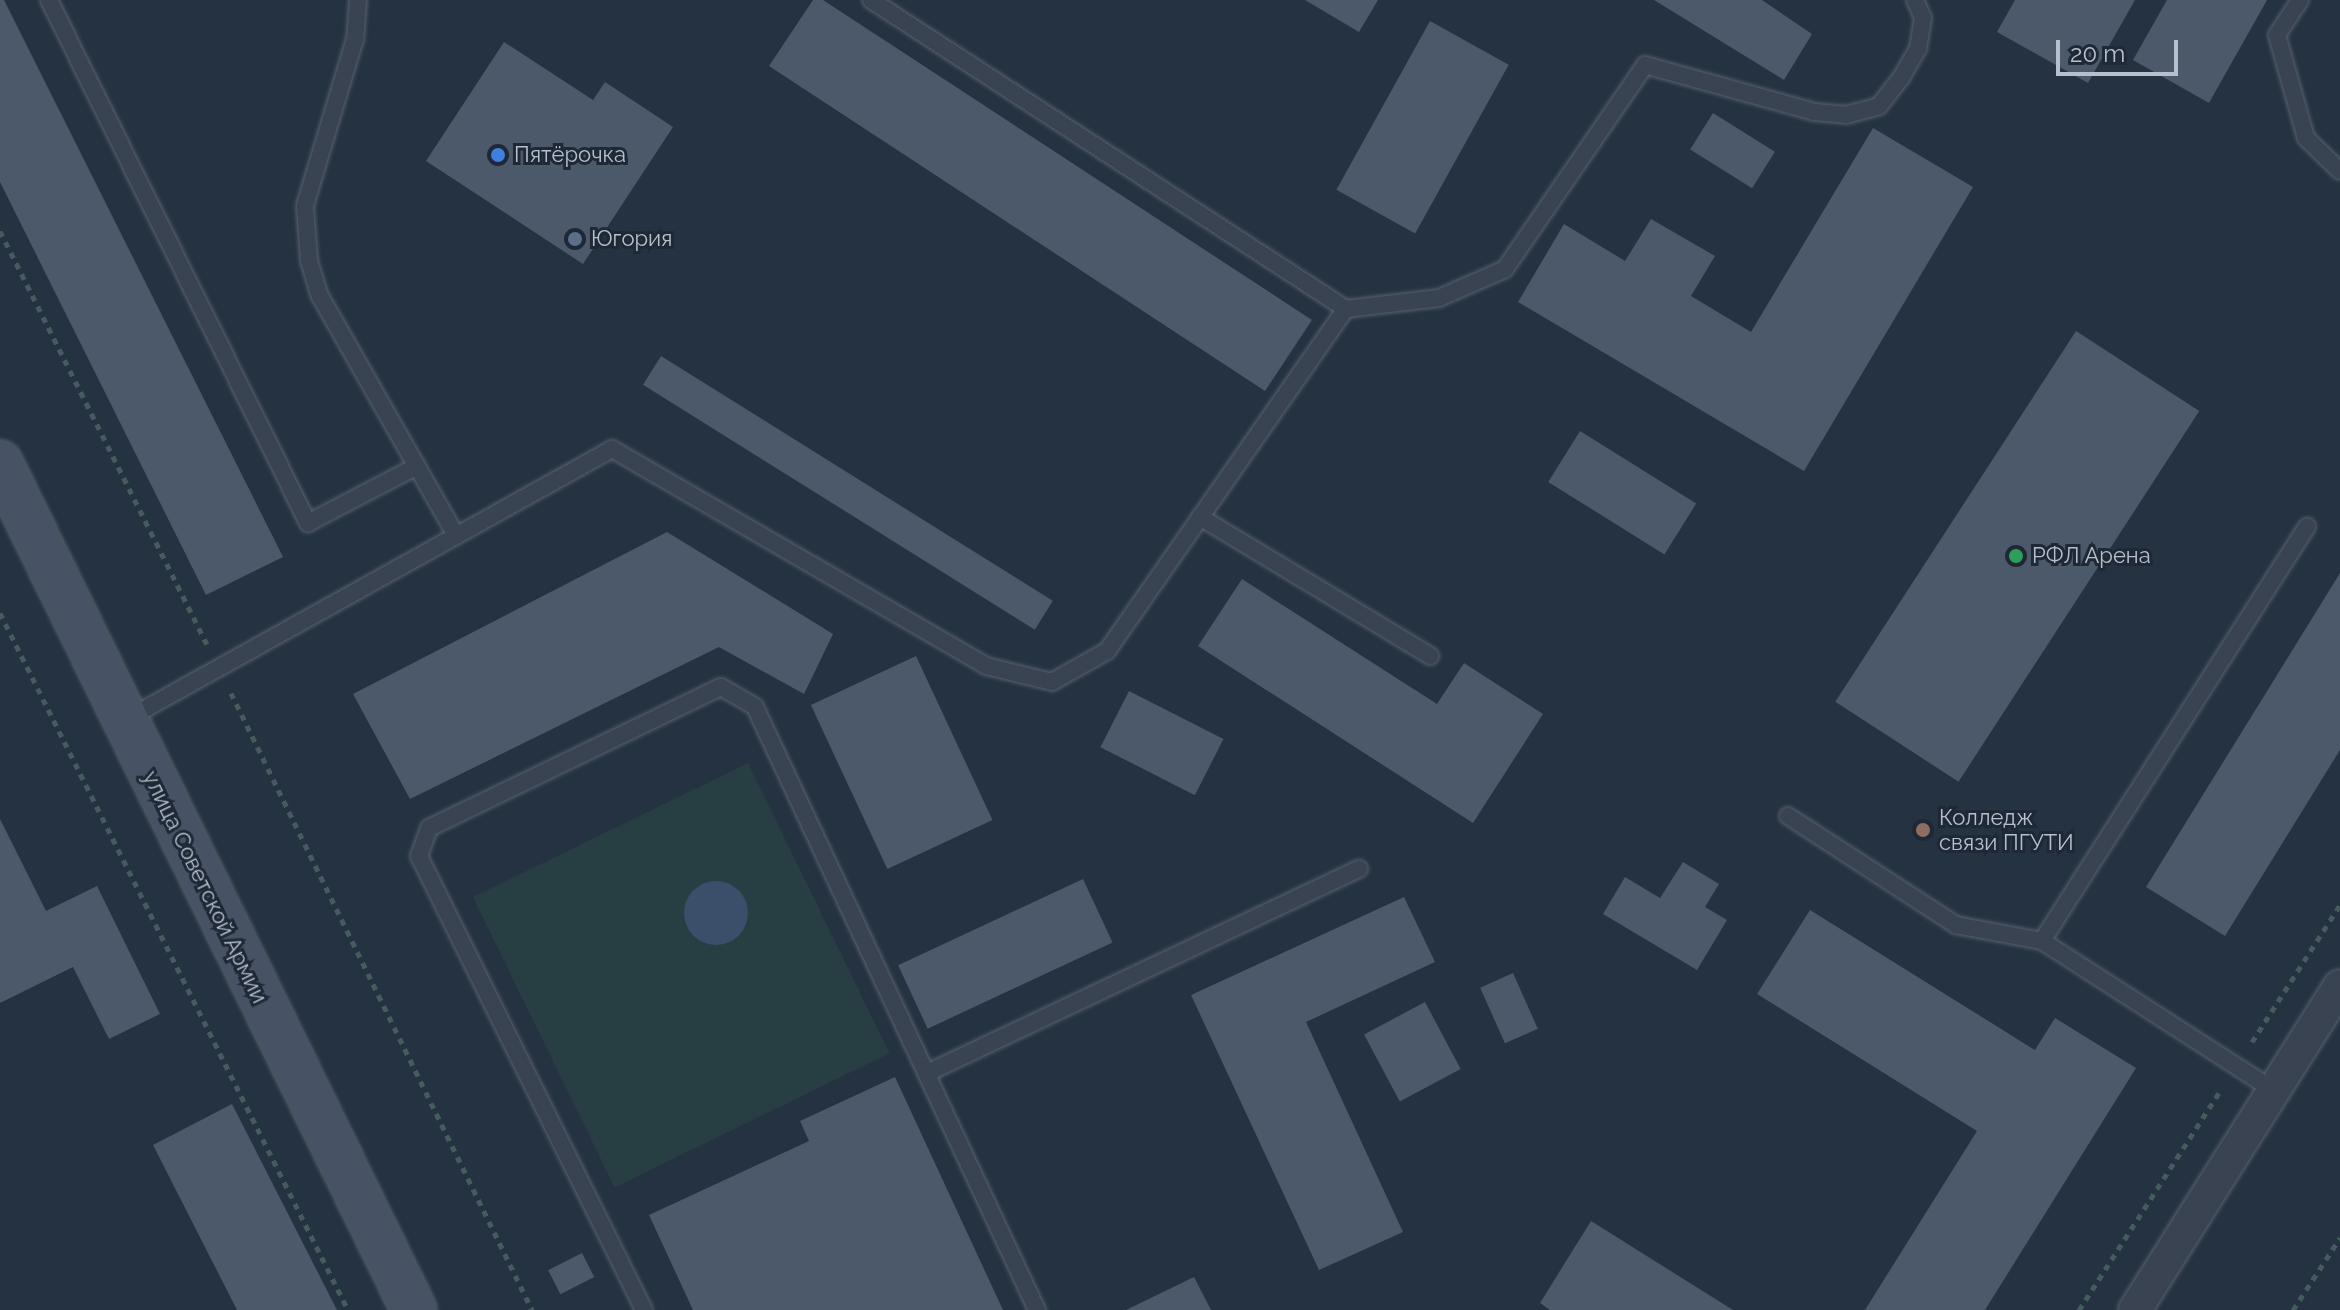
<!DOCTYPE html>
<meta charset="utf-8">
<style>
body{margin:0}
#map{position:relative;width:2340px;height:1310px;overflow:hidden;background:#253241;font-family:Raleway,sans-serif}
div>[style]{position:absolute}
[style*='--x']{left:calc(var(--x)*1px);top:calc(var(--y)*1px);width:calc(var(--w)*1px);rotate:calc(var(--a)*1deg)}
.green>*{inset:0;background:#273f42;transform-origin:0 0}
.water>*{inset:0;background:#3b4f6a}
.round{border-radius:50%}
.building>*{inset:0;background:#4b596a;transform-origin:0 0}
.path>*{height:5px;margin-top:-2.5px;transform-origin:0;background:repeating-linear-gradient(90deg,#455c5f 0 6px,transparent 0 12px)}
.roads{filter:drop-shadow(0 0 2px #57616e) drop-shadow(0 0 2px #57616e)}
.service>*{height:16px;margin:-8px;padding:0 8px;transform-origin:8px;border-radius:8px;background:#394351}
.minor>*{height:32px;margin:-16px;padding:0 16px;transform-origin:16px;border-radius:16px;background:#394351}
.secondary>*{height:44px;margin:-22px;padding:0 22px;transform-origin:22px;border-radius:22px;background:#475364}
.dots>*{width:22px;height:22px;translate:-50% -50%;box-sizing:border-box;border:4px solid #1e2836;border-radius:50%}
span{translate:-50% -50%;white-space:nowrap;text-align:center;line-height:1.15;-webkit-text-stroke:6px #1e2836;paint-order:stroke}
.poi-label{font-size:22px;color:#b6bfcb}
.left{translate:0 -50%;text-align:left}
.street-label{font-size:22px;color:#b6bfcb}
.scale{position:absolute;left:2056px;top:40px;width:122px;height:36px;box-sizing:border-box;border:4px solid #b6bfcb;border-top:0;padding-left:10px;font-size:24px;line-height:28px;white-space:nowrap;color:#b6bfcb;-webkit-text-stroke:6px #1e2836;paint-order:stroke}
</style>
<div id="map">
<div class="green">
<div style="left:748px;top:763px;width:323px;height:306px;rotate:64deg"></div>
</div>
<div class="water">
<div class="round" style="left:684px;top:881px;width:64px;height:64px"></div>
</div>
<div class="building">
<div style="clip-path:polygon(0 0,4px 0,283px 557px,206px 595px,0 182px)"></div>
<div style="clip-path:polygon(813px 0,823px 0,1312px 320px,1265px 391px,769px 66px)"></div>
<div style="clip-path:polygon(1305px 0,1378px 0,1359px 32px)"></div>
<div style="clip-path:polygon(1654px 0,1762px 0,1812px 34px,1784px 80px)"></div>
<div style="clip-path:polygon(2015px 0,2135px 0,2088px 83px,1997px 32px)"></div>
<div style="clip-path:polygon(2167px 0,2267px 0,2209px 103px,2133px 60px)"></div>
<div style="left:1430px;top:21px;width:90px;height:193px;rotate:29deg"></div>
<div style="clip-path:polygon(504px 42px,593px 100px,605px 82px,673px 127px,583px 264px,426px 161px)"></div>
<div style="left:1713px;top:113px;width:73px;height:43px;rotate:32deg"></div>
<div style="clip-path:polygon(1873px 128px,1973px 187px,1804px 471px,1518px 302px,1564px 224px,1625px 261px,1651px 219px,1715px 256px,1691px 296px,1751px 332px)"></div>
<div style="left:2076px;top:331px;width:147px;height:442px;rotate:33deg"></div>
<div style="left:661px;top:356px;width:462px;height:34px;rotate:32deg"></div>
<div style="left:1580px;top:431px;width:137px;height:60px;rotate:32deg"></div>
<div style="clip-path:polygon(667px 532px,833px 634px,804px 694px,719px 647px,410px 799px,353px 694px)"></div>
<div style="clip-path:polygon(2340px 573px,2340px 750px,2225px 936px,2146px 887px)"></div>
<div style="clip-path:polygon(1242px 579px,1437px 704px,1464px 663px,1543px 714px,1473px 823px,1198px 646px)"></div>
<div style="left:916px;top:656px;width:181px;height:116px;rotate:65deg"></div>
<div style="left:1129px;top:691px;width:106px;height:63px;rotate:27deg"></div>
<div style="clip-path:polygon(0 819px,46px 911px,97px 886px,160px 1014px,109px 1039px,73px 967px,0 1003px)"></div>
<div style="clip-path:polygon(1683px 862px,1719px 884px,1705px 907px,1727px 920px,1697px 970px,1603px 914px,1625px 877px,1660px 898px)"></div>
<div style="left:1083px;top:879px;width:70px;height:204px;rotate:65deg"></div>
<div style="clip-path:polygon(1404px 897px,1435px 962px,1306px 1022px,1403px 1232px,1319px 1270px,1191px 995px)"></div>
<div style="clip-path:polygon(1810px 910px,2035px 1050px,2055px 1018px,2136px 1068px,1985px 1310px,1865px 1310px,1977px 1131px,1757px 994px)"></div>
<div style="left:1513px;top:973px;width:61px;height:36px;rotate:66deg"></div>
<div style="left:1425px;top:1002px;width:76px;height:69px;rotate:62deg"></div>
<div style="clip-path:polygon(895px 1077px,1003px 1310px,693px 1310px,649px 1215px,809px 1141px,800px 1121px)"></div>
<div style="clip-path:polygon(232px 1104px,337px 1310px,237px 1310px,153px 1145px)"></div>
<div style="clip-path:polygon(1591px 1221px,1733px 1310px,1550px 1310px,1540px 1303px)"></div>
<div style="left:582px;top:1253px;width:27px;height:38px;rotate:63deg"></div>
<div style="clip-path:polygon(1194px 1277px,1211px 1310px,1126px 1310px)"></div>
</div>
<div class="path">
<div style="--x:0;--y:231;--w:462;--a:63.4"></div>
<div style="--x:0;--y:613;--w:779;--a:63.47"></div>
<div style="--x:231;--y:693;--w:687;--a:63.99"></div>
<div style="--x:2252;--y:1042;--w:163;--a:-57.3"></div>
<div style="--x:2079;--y:1310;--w:260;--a:-57.2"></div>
<div style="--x:2293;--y:1310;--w:86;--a:-56.9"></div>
</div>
<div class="roads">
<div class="service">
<div style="--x:49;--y:0;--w:584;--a:63.65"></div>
<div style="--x:308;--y:523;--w:123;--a:-27.6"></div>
<div style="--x:358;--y:0;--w:39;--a:94"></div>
<div style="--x:355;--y:39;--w:174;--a:106.7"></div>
<div style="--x:305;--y:206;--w:55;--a:85.8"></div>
<div style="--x:309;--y:261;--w:37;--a:73"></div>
<div style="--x:320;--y:296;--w:275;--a:60.4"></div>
<div style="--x:871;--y:0;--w:567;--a:33.05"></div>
<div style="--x:2300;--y:0;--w:42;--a:123.3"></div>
<div style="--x:2277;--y:35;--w:107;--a:74.3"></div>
<div style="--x:2306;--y:138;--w:47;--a:44.1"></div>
<div style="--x:1200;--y:517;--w:269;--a:31.1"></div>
<div style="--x:127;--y:719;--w:555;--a:-29.1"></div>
<div style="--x:612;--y:449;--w:432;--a:30.1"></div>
<div style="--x:986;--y:666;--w:68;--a:13.6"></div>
<div style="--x:1052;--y:682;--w:63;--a:-29.4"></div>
<div style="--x:1107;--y:651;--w:417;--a:-55.1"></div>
<div style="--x:1346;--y:309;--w:94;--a:-6.7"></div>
<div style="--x:1439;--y:298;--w:72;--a:-23.7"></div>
<div style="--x:1505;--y:269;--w:247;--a:-55.5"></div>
<div style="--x:1645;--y:65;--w:175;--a:15.5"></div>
<div style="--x:1814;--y:112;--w:32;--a:5"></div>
<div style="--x:1846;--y:115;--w:34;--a:-15"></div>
<div style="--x:1879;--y:106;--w:36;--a:-52"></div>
<div style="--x:1901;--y:78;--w:34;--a:-60"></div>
<div style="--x:1918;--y:49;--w:31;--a:-81"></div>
<div style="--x:1923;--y:18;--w:20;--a:-114"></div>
<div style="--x:1788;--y:816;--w:200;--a:33"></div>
<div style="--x:1956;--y:925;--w:87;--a:10.5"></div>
<div style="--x:2042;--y:941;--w:275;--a:32.8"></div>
<div style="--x:2042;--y:941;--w:492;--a:-57.4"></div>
<div style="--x:927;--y:1073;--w:478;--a:-25.3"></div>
<div style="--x:644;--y:1310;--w:507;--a:-116.36"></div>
<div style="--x:419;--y:856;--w:30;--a:-70"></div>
<div style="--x:429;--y:828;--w:324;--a:-25.8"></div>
<div style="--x:721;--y:687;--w:39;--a:30"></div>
<div style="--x:755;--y:707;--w:666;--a:64.94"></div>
</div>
<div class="minor">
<div style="--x:2135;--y:1310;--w:383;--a:-57.7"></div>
</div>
<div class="secondary">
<div style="--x:0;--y:463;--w:943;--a:63.95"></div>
</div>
</div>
<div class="dots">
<div style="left:498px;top:155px;background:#3f7fe0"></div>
<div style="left:575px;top:239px;background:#5c6f8a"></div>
<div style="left:2016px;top:556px;background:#2e9e5b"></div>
<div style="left:1923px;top:830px;background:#8d6e63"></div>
</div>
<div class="poi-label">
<span class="left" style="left:514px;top:155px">Пятёрочка</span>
<span class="left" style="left:591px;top:239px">Югория</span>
<span class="left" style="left:2032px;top:556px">РФЛ Арена</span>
<span class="left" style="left:1939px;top:830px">Колледж<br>связи ПГУТИ</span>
</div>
<div class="street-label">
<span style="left:205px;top:887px;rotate:64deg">улица Советской Армии</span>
</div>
<div class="scale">20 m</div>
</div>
